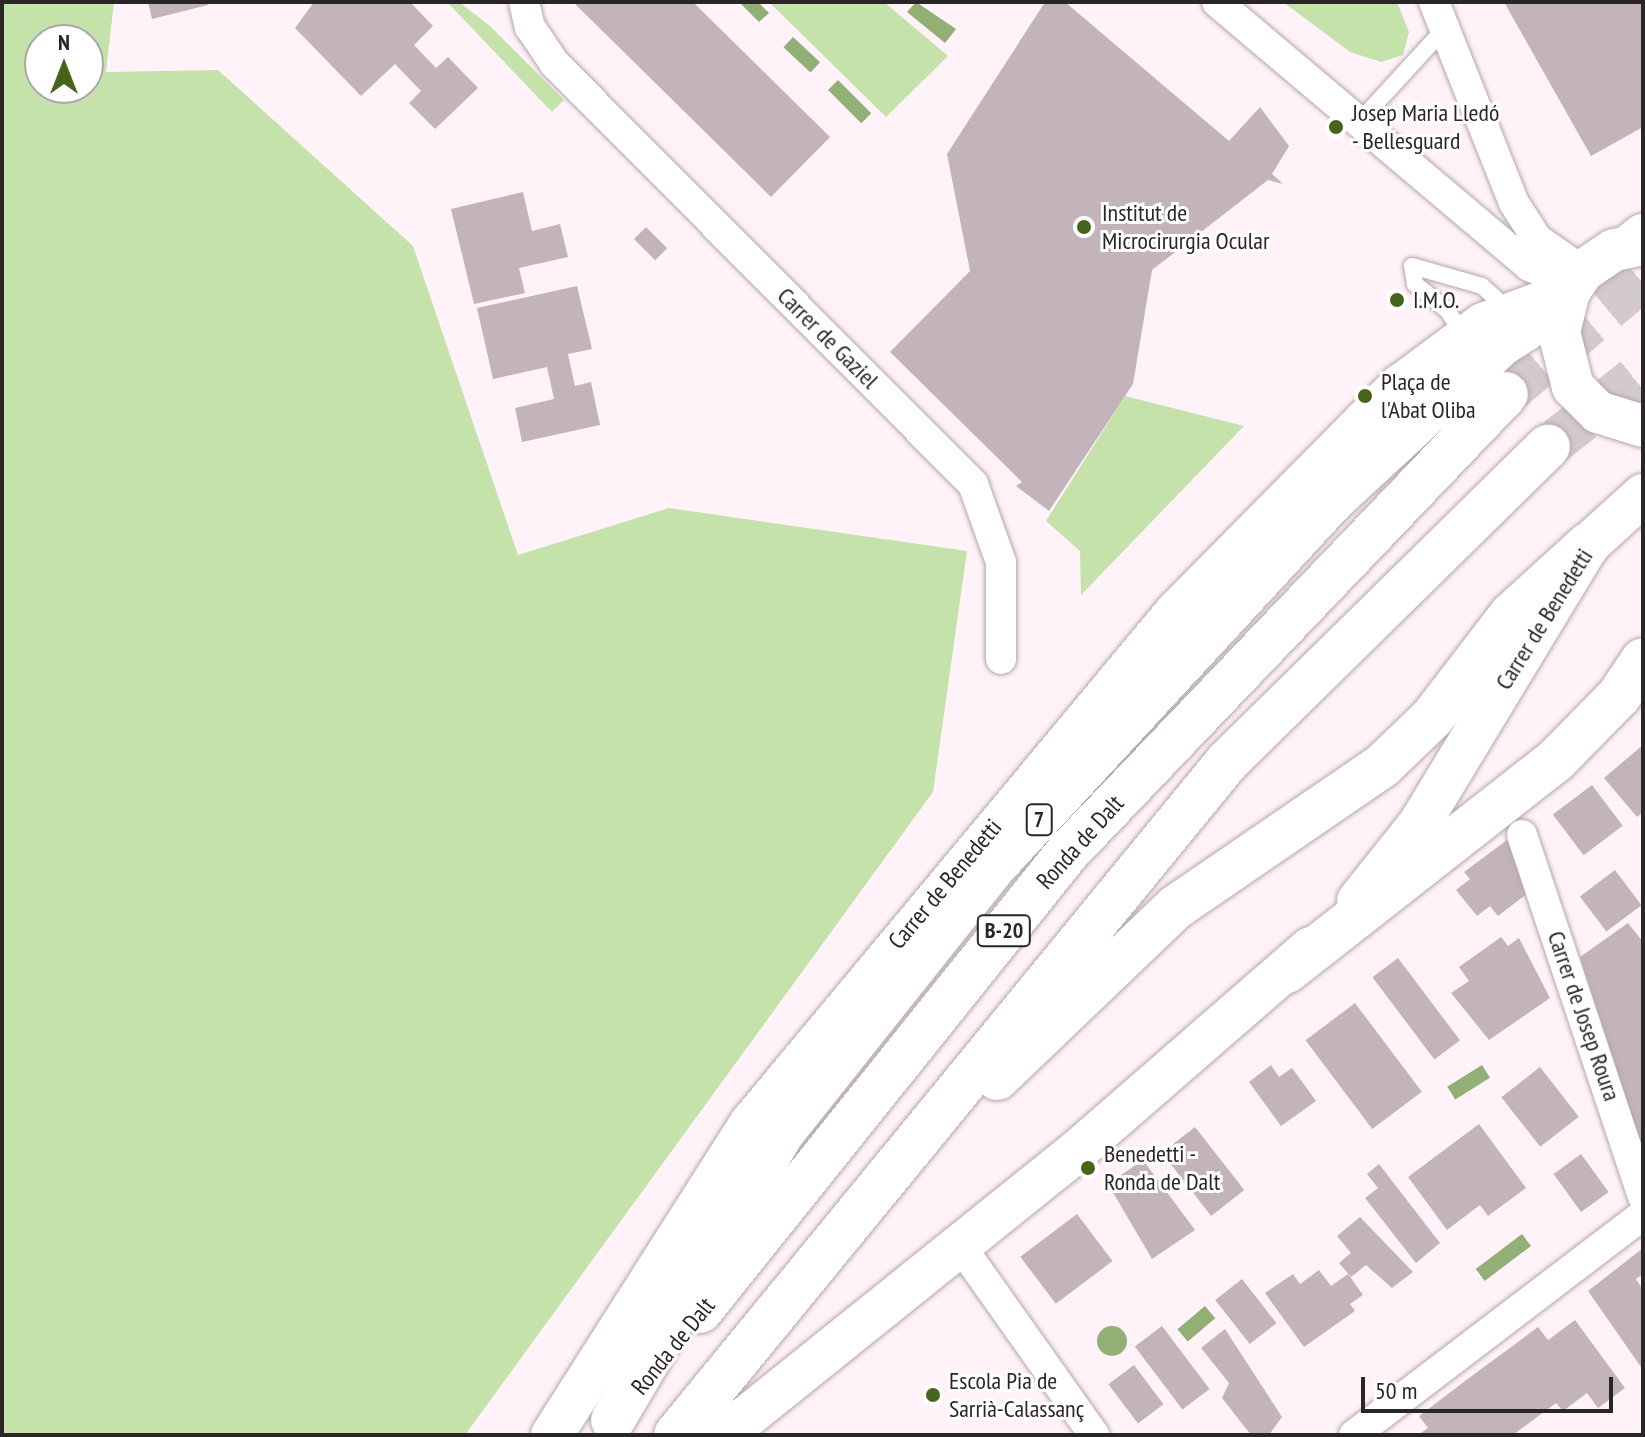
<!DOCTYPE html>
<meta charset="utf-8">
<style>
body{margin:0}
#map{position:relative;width:1645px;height:1437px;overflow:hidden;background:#fff2f8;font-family:"PT Sans Narrow",sans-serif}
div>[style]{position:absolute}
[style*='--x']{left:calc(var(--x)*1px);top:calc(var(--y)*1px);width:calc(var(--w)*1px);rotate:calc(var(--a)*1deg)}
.green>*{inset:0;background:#c5e2aa}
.water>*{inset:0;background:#92af76;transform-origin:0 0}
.round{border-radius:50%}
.building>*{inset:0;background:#c2b4ba;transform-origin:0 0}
.highway-tunnel>*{height:44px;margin-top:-22px;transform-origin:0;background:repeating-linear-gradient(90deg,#d4c9ce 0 44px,transparent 0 66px)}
.roads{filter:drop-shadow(0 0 2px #b5a6ad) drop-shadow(0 0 2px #b5a6ad)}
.lane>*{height:16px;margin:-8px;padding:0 8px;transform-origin:8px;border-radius:8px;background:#fff}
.street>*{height:30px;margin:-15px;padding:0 15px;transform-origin:15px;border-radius:15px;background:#fff}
.secondary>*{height:42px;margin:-21px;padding:0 21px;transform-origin:21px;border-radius:21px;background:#fff}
.highway>*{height:44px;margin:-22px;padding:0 22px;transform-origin:22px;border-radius:22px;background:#fff}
.dots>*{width:22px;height:22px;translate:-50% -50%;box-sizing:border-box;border:4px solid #fff;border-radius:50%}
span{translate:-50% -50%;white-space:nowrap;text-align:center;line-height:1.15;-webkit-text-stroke:6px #fff;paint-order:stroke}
.shield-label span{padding:2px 6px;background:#fff;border:2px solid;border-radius:6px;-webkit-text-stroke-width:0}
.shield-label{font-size:22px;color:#2a2527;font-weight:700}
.poi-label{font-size:24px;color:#2a2527}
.left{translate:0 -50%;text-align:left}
.street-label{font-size:24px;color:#2a2527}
.frame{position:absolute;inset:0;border:4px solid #2a2527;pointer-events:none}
.north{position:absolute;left:24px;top:24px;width:80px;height:80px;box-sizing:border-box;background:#fff;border:2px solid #aaa8a9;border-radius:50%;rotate:0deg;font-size:22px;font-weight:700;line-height:32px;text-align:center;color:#2a2527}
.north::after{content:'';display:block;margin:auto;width:28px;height:36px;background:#45651b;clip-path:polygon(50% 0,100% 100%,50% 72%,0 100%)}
.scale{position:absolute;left:1361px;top:1377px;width:252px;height:36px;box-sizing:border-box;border:4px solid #2a2527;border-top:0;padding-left:10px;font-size:24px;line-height:28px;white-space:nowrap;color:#2a2527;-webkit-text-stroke:6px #fff;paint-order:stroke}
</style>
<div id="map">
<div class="green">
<div style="clip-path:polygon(evenodd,2px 2px,114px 2px,106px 72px,218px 70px,413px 246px,518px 555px,669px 508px,967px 551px,933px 792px,465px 1435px,2px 1435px,2px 2px,40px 40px,88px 40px,88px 88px,40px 88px,40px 40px)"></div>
<div style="clip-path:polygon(447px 2px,459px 2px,490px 26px,564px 100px,552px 112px)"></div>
<div style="clip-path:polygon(769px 2px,884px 2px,948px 56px,886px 117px)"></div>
<div style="clip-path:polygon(1283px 2px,1397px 2px,1409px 32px,1403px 55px,1381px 62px,1350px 52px)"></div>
<div style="clip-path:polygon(1125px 396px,1244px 426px,1081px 595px,1080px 551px,1046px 521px)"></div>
</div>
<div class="water">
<div style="clip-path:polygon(739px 2px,758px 2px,769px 13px,759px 22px)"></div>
<div style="clip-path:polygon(916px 2px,956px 29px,945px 43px,907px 12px)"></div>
<div style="left:793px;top:37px;width:37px;height:14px;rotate:43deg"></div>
<div style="left:838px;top:80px;width:47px;height:14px;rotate:45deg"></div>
<div style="left:1482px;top:1065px;width:15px;height:41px;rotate:58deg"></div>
<div style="left:1522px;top:1234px;width:15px;height:58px;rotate:53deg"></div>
<div style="left:1205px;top:1306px;width:16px;height:36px;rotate:50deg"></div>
<div class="round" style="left:1097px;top:1326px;width:30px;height:30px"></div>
</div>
<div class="building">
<div style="clip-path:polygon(148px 2px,207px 2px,208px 5px,152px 19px)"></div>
<div style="clip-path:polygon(314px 2px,410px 2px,433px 26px,414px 45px,436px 68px,448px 57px,478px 88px,435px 129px,409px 103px,421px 91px,395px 64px,361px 96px,295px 28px)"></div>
<div style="clip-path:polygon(573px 2px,693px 2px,830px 137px,771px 197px)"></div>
<div style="clip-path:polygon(1045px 2px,1065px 2px,1229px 141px,1260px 107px,1289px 146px,1272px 174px,1283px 184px,1268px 180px,1152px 270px,1133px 384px,1049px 511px,1016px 486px,1022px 482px,890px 352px,970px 271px,947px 154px)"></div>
<div style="clip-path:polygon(1504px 2px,1643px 2px,1643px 127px,1591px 156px)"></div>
<div style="clip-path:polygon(523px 192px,532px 231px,560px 224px,568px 257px,519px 268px,525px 293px,474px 304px,451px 209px)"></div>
<div style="left:646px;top:227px;width:30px;height:17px;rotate:45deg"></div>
<div style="clip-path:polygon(577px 286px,592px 349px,568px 354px,575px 386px,591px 382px,600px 425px,522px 442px,515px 408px,554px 399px,547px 367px,493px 379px,477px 308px)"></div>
<div style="clip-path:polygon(1643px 745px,1643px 812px,1637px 817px,1604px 778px)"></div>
<div style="left:1592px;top:785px;width:51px;height:49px;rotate:53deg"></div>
<div style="clip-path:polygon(1507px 840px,1528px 893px,1498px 916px,1490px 906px,1477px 916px,1456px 890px,1470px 879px,1464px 872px)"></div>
<div style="left:1615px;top:870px;width:44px;height:44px;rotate:53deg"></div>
<div style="clip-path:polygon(1628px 923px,1643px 942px,1642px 1148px,1580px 957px)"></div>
<div style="clip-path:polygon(1501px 937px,1508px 946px,1519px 938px,1550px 998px,1489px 1040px,1451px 993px,1469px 981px,1459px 967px)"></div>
<div style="left:1398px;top:958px;width:103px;height:32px;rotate:53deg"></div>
<div style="left:1355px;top:1003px;width:111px;height:62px;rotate:53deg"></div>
<div style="clip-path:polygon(1271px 1065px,1279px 1077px,1292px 1068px,1316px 1101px,1281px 1126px,1249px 1082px)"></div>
<div style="left:1540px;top:1067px;width:63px;height:49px;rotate:52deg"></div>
<div style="clip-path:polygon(1479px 1124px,1526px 1188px,1488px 1216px,1480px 1205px,1447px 1230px,1408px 1177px)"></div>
<div style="left:1195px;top:1127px;width:80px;height:42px;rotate:52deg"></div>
<div style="left:1581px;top:1154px;width:47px;height:34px;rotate:54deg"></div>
<div style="clip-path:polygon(1143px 1160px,1195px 1230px,1152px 1259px,1108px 1184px)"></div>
<div style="clip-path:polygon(1379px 1164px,1440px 1243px,1416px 1263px,1365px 1198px,1378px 1188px,1367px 1174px)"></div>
<div style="left:1077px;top:1214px;width:59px;height:71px;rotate:53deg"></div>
<div style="clip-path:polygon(1360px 1217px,1413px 1272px,1392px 1288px,1366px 1265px,1351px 1277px,1339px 1263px,1351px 1253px,1337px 1236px)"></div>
<div style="clip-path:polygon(1643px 1248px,1643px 1274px,1636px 1279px,1643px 1290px,1643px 1370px,1588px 1291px)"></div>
<div style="clip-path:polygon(1319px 1270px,1331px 1286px,1348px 1274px,1363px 1295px,1350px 1304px,1355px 1311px,1304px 1347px,1265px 1293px,1293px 1274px,1300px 1284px)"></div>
<div style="left:1242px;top:1279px;width:56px;height:34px;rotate:52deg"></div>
<div style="clip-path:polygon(1575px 1320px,1625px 1388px,1598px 1408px,1587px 1393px,1563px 1411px,1556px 1403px,1513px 1435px,1418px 1435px,1428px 1428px,1419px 1416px,1465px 1381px,1538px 1327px,1548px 1340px)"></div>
<div style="left:1162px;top:1326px;width:79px;height:34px;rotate:53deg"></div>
<div style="clip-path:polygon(1225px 1329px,1282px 1417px,1269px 1435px,1251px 1435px,1222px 1398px,1229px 1383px,1201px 1348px)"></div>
<div style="left:1134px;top:1365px;width:49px;height:32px;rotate:53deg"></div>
</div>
<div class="highway-tunnel">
<div style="--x:1506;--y:394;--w:179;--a:-40"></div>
<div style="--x:1548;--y:447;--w:121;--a:-38.3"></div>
</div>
<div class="roads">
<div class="lane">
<div style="--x:1360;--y:121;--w:127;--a:-47.5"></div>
<div style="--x:1464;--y:336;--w:30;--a:-123"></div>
<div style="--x:1448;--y:311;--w:43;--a:-140.7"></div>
<div style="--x:1415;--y:284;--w:18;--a:-99"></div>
<div style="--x:1412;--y:266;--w:73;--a:15.9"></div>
<div style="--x:1482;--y:286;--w:36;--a:42"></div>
</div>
<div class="street">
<div style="--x:524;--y:2;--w:26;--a:77"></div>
<div style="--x:530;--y:27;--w:45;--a:56"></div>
<div style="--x:555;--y:64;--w:593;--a:45.14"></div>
<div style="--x:973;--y:484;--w:83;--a:70.3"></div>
<div style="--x:1001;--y:562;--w:97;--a:90"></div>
<div style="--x:1217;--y:2;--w:409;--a:40.2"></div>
<div style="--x:1529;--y:266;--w:48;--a:23.4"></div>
<div style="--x:1434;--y:2;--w:216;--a:68.3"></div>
<div style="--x:1514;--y:203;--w:43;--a:57.4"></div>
<div style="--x:1537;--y:239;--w:56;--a:34.8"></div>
<div style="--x:1522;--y:835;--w:382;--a:71.5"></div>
<div style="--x:959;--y:1244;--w:234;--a:54.7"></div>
<div style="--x:1354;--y:1435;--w:363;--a:-37.3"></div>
</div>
<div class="secondary">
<div style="--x:1643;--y:244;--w:30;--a:168"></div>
<div style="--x:1614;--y:250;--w:37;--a:146"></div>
<div style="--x:1583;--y:271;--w:25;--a:124"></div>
<div style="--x:1569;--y:292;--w:41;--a:104"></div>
<div style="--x:1559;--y:332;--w:57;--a:75.7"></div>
<div style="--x:1573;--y:387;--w:35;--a:45"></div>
<div style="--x:1598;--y:412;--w:47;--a:17.3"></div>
<div style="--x:1358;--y:901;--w:100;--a:-51.5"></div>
<div style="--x:1420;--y:823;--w:326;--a:-58.8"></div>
<div style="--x:1589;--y:544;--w:73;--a:-42.2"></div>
<div style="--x:552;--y:1435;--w:370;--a:-57.5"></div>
<div style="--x:751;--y:1123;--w:665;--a:-50.25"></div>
<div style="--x:1176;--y:612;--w:320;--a:-45.3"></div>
<div style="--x:1401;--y:385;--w:102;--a:-36.6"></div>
<div style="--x:1483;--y:324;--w:78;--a:-20.3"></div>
<div style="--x:724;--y:1435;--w:452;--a:-38.8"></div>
<div style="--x:1076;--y:1152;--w:311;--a:-41"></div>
</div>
<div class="highway">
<div style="--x:1633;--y:244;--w:13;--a:-39"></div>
<div style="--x:1287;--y:971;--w:342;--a:-38.1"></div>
<div style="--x:1556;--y:760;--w:90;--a:-45.5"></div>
<div style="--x:1619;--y:696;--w:43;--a:-56.3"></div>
<div style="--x:997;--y:1078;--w:248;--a:-43.7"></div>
<div style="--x:1176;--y:907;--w:250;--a:-34.4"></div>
<div style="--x:1382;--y:766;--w:69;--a:-43.8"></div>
<div style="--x:1432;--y:718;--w:130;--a:-52.5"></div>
<div style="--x:1511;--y:615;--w:105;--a:-42.3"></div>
<div style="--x:700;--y:1311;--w:587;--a:-51.29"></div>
<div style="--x:1067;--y:853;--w:635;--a:-46.28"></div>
<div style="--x:613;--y:1420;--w:333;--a:-59.5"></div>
<div style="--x:782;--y:1133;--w:336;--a:-51.5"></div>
<div style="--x:991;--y:870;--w:501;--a:-47.26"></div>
<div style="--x:1331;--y:502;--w:234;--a:-42.8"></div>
<div style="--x:1503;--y:343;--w:72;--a:-32.6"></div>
<div style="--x:676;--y:1435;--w:870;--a:-50.69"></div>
<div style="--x:1227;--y:762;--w:450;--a:-44.5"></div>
</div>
</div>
<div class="dots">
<div style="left:1336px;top:127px;background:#45651b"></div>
<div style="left:1084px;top:227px;background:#45651b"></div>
<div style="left:1397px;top:300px;background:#45651b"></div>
<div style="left:1365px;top:396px;background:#45651b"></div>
<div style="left:1088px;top:1168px;background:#45651b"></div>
<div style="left:933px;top:1395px;background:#45651b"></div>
</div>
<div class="shield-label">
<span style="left:1039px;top:820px">7</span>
<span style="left:1004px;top:931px">B-20</span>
</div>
<div class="poi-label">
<span class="left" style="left:1352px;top:127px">Josep Maria Lledó<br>- Bellesguard</span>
<span class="left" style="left:1102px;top:227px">Institut de<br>Microcirurgia Ocular</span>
<span class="left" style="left:1413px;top:300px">I.M.O.</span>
<span class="left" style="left:1381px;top:396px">Plaça de<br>l'Abat Oliba</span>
<span class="left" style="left:1104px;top:1168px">Benedetti -<br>Ronda de Dalt</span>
<span class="left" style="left:949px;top:1395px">Escola Pia de<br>Sarrià-Calassanç</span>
</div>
<div class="street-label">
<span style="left:828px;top:338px;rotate:45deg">Carrer de Gaziel</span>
<span style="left:1544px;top:619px;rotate:-58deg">Carrer de Benedetti</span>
<span style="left:1080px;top:842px;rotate:-48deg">Ronda de Dalt</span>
<span style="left:945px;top:884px;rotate:-50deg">Carrer de Benedetti</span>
<span style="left:1584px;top:1016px;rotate:71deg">Carrer de Josep Roura</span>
<span style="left:673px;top:1346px;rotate:-51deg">Ronda de Dalt</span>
</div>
<div class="frame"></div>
<div class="north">N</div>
<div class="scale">50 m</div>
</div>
